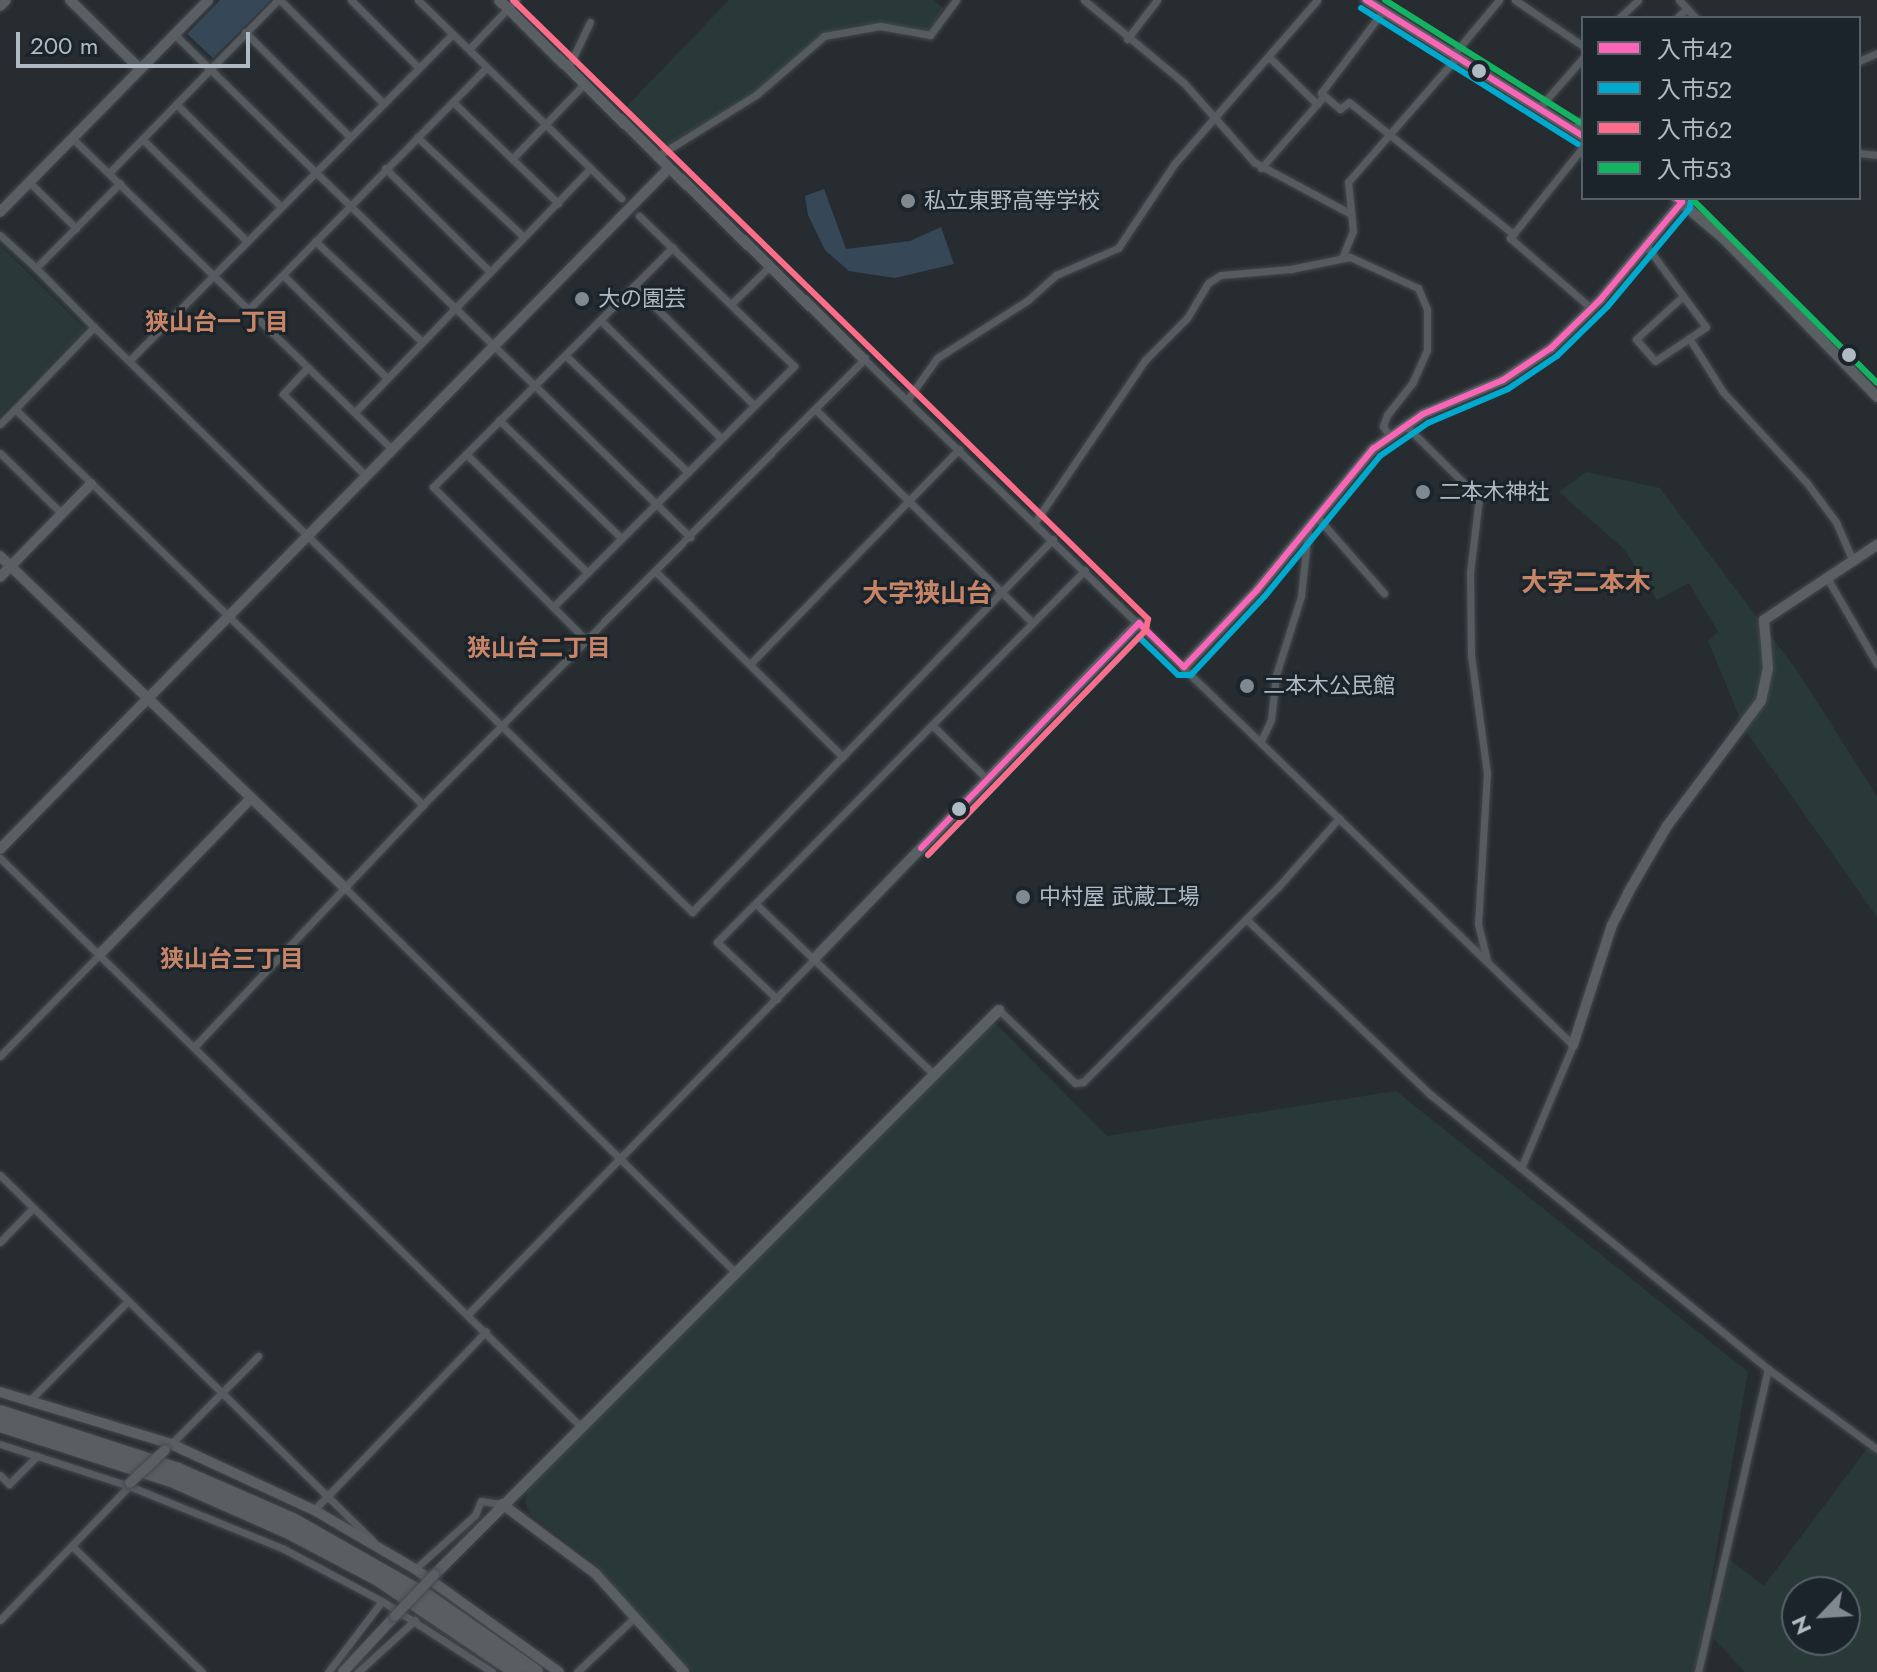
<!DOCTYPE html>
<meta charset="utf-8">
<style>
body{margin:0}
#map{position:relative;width:1877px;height:1672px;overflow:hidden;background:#272c31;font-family:Jost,"Noto Sans JP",sans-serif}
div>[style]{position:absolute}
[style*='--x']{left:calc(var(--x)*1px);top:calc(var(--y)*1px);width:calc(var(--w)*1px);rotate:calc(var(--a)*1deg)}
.green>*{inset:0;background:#283937}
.water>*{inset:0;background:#364857}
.roads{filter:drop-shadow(0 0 2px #44484c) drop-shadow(0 0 2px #44484c)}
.street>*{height:7px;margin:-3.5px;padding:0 3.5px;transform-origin:3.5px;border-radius:3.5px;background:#565b60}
.secondary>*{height:10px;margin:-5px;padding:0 5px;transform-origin:5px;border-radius:5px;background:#5a5f64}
.highway>*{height:14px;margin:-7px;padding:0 7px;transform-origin:7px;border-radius:7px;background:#5b5e61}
.bridges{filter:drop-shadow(0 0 2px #44484c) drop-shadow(0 0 2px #44484c)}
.secondary-bridge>*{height:10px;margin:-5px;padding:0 5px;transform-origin:5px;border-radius:5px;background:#5a5f64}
.bus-1>*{height:6px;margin:-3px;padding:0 3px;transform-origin:3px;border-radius:3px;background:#fa66b7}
.bus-2>*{height:6px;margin:-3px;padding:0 3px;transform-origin:3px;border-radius:3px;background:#00a9ce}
.bus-3>*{height:6px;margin:-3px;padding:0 3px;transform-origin:3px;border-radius:3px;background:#fb6d88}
.bus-4>*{height:6px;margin:-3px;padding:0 3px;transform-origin:3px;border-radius:3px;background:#13b361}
.dots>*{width:22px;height:22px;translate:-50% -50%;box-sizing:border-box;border:4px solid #1b242b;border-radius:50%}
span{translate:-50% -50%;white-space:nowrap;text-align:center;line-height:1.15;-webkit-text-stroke:6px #1b242b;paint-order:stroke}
.poi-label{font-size:22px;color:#b0bac3}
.left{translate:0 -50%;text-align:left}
.neighbourhood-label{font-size:24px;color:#c78467;font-weight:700}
.quarter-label{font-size:26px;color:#c78467;font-weight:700}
.legend{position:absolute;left:1581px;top:16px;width:280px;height:184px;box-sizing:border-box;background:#1b242b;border:2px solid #576068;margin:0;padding:10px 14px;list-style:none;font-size:24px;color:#b0bac3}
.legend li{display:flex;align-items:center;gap:16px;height:40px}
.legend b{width:40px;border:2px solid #576068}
.north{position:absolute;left:1781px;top:1576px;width:80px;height:80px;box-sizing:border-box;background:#1b242b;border:2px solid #576068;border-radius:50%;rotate:245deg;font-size:22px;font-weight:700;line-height:32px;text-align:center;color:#b0bac3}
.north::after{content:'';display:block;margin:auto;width:28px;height:36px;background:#808890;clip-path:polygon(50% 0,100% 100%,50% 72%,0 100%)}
.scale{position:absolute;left:16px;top:32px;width:234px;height:36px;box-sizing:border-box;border:4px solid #b0bac3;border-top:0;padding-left:10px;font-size:24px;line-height:28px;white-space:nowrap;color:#b0bac3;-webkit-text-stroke:6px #1b242b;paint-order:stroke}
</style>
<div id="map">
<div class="green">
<div style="clip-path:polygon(729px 0,934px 0,944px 9px,929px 33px,879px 24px,852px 25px,822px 35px,756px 93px,662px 148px,624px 109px)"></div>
<div style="clip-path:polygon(0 245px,85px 329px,0 415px)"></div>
<div style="clip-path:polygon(1586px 472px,1660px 488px,1798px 672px,1877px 796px,1877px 917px,1745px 730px,1708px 641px,1718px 632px,1689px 583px,1657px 600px,1624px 549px,1559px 492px)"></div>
<div style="clip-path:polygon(992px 1020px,1107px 1136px,1396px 1091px,1748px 1372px,1695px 1672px,692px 1672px,592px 1561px,530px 1514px,525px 1503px,528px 1489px)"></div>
<div style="clip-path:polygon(evenodd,1869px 1446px,1877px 1451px,1877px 1672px,1745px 1672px,1713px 1638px,1730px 1560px,1764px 1586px,1869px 1446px,1797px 1592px,1845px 1592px,1845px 1640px,1797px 1640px,1797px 1592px)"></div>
</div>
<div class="water">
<div style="clip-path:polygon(220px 0,271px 0,213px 58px,187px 34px)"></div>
<div style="clip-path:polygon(824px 189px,846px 249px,910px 241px,941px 227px,954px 264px,895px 278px,849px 271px,825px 250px,808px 215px,805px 196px)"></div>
</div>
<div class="roads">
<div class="street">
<div style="--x:280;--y:0;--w:146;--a:45"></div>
<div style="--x:351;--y:0;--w:96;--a:45"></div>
<div style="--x:418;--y:0;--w:284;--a:44.3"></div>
<div style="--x:1084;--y:0;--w:130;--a:39.7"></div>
<div style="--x:1184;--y:83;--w:106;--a:48.5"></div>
<div style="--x:1254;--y:162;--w:110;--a:28.2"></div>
<div style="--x:1515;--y:0;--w:82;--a:34.1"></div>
<div style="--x:1679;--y:0;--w:25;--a:47"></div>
<div style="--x:1383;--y:11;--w:103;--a:127.1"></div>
<div style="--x:1321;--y:93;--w:25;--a:40"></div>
<div style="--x:1340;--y:109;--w:11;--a:-38"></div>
<div style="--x:1349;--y:102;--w:211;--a:38.8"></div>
<div style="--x:1619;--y:18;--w:26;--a:-43"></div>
<div style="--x:1677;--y:18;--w:14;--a:-45"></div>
<div style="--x:245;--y:32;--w:148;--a:45"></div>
<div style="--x:174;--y:34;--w:721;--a:44.27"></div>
<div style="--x:1127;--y:39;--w:49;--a:-52.4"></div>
<div style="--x:469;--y:49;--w:68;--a:-46.2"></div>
<div style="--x:1453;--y:55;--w:72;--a:-50.1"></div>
<div style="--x:1270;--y:58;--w:66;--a:44.4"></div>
<div style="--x:1859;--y:61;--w:20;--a:-24"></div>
<div style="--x:568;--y:68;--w:51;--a:-64.4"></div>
<div style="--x:453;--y:102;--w:146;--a:43.9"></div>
<div style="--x:176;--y:104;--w:147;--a:44.4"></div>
<div style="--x:1539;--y:108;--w:67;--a:-48.7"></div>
<div style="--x:1574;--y:129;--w:13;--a:-48"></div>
<div style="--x:417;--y:137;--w:146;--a:43.1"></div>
<div style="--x:72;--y:138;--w:446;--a:44.2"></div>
<div style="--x:142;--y:139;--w:146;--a:44.2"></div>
<div style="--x:1583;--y:147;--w:117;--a:128.7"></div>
<div style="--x:1510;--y:238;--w:108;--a:40.9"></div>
<div style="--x:1859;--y:153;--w:18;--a:6"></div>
<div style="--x:656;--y:157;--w:118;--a:-31.8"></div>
<div style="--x:756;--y:95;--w:90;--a:-40.9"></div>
<div style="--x:824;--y:36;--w:57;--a:-10.1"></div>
<div style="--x:880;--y:26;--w:51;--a:10.2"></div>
<div style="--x:930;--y:35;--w:44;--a:-53.4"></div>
<div style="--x:512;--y:159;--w:104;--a:-46.2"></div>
<div style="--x:385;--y:168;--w:148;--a:44.7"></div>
<div style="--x:1261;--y:168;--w:96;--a:-48.8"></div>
<div style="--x:109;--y:173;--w:242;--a:-45.7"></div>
<div style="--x:29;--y:182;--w:66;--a:44.4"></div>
<div style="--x:120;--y:183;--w:120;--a:134.7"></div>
<div style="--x:36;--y:268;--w:83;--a:45.5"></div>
<div style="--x:94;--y:327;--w:114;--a:133.9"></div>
<div style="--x:15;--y:409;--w:569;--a:44.14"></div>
<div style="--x:0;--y:235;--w:49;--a:42.5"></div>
<div style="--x:315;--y:241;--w:147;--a:43.3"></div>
<div style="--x:1645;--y:244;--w:103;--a:53.7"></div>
<div style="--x:1706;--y:327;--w:61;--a:146.3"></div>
<div style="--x:1655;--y:361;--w:29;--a:-131"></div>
<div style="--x:1636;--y:339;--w:64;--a:-42.5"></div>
<div style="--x:1342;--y:258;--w:29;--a:-68"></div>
<div style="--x:1353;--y:231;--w:49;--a:-95.8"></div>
<div style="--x:1348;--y:182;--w:166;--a:-48.9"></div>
<div style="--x:283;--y:275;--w:146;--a:44.7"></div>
<div style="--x:634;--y:286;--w:169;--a:44.8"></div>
<div style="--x:731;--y:304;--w:53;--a:-44.2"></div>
<div style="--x:249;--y:309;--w:339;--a:-45.5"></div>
<div style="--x:600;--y:320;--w:169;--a:44.3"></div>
<div style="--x:94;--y:327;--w:837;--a:44.37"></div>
<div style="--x:692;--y:912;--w:519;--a:-45.94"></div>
<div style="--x:1689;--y:338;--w:64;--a:57.8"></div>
<div style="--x:1723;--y:392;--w:124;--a:47.3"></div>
<div style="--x:1807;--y:483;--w:49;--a:53.4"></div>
<div style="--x:1836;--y:522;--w:40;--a:66.6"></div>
<div style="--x:565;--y:355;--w:170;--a:43.6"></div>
<div style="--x:129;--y:361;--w:460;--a:-45.3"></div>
<div style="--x:308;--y:367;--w:37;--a:133"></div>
<div style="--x:283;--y:394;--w:117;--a:44.7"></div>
<div style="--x:907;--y:400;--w:52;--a:-54.5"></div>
<div style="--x:937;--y:358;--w:108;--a:-32.5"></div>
<div style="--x:1028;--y:300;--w:38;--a:-42"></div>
<div style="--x:1056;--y:275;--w:68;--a:-23.5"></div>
<div style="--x:1118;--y:248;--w:102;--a:-56.2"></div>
<div style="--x:1175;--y:163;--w:216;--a:-48.9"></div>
<div style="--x:815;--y:409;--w:305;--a:44.5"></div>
<div style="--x:355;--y:412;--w:339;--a:-46"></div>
<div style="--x:499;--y:420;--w:170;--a:44"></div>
<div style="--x:0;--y:424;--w:21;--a:-45"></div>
<div style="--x:1405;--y:425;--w:104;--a:44.6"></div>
<div style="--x:1479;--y:498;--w:75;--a:96.9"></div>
<div style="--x:1470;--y:572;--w:83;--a:89.3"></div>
<div style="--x:1471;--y:655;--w:119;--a:82.3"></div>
<div style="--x:1487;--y:773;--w:151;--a:93.4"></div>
<div style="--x:1478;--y:924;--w:37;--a:76"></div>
<div style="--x:0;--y:453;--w:87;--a:44.5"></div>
<div style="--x:466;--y:454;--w:169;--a:44.3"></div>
<div style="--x:1316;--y:516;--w:103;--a:48.6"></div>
<div style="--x:1035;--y:522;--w:196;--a:-55.8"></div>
<div style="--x:1145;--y:360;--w:59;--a:-45"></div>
<div style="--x:1187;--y:318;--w:41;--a:-59"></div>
<div style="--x:1208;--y:283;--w:15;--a:-32"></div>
<div style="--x:1221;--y:275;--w:70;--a:-4.9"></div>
<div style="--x:1291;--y:269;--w:60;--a:-11.5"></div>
<div style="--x:1350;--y:257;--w:75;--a:24.5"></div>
<div style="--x:1418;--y:288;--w:23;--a:67"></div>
<div style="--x:1427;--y:309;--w:41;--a:90"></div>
<div style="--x:1427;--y:350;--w:35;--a:114"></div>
<div style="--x:1413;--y:382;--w:42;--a:128.2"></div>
<div style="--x:1387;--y:415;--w:12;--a:110"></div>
<div style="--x:1383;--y:426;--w:11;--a:56"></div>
<div style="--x:655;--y:571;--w:264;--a:44.7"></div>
<div style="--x:1826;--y:576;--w:102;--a:59.9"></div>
<div style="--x:553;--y:607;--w:341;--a:-45"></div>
<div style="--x:794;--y:366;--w:216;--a:-135.9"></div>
<div style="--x:587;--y:641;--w:218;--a:-135"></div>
<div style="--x:433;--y:487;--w:339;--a:-45"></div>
<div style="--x:750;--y:664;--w:300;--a:-45.8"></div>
<div style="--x:933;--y:726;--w:76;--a:44.5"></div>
<div style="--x:1261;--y:741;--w:23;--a:-65"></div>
<div style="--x:1271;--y:720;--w:45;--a:-83.7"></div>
<div style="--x:1276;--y:675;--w:83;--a:-72.4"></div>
<div style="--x:1301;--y:596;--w:65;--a:-83.9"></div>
<div style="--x:0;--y:858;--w:813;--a:44.4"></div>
<div style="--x:345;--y:888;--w:547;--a:44.56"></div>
<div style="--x:756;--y:904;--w:244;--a:43.8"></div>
<div style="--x:1246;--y:919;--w:255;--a:43.6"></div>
<div style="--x:1431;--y:1095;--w:434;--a:39.1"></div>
<div style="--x:1768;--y:1369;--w:135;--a:36.3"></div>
<div style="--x:777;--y:999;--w:83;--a:-136.5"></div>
<div style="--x:717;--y:942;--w:523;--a:-45.31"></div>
<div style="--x:999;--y:1010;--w:105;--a:43.8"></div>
<div style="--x:1075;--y:1083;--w:8;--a:-7"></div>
<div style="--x:1083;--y:1082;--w:276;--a:-45"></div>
<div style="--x:1278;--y:887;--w:92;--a:-48.5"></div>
<div style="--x:195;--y:1046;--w:332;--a:-46.6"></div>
<div style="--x:423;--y:805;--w:627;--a:-45.32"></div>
<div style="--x:864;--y:359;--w:987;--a:44.06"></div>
<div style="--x:1573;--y:1045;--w:131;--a:112.9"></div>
<div style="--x:0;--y:1056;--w:144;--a:-45.6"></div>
<div style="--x:0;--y:1175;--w:523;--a:44.46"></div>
<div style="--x:0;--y:1242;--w:47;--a:-45.9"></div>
<div style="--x:469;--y:1313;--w:494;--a:-45.7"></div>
<div style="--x:30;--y:1400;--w:139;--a:-45.3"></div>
<div style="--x:0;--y:1444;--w:136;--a:18"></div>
<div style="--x:129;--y:1486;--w:167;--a:22.1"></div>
<div style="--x:284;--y:1549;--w:111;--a:28"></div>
<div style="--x:382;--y:1601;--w:131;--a:32.8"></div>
<div style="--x:171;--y:1444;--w:124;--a:-45.3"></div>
<div style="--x:0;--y:1475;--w:13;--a:45"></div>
<div style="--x:9;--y:1484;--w:40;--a:-45"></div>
<div style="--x:314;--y:1510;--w:248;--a:-46.1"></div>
<div style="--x:72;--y:1546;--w:181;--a:44.1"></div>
<div style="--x:415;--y:1569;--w:81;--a:-42"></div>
<div style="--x:475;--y:1515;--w:15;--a:-67"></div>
<div style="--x:481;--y:1501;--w:21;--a:8"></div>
<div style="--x:0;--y:1620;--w:186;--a:-46.1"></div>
<div style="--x:328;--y:1672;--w:89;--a:-52.7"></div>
<div style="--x:358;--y:1672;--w:77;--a:-42.4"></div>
<div style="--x:577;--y:1672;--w:80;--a:-43.5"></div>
<div style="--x:1698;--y:1672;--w:311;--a:-77"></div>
</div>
<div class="secondary">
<div style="--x:70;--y:0;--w:98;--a:44.6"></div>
<div style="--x:499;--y:0;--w:512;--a:44.53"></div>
<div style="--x:1366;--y:0;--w:256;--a:32.1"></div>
<div style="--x:0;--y:6;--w:8;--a:-45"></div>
<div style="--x:1676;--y:198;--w:65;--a:40.6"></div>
<div style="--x:1725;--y:240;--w:219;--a:45.9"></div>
<div style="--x:0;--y:212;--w:297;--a:-45.5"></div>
<div style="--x:0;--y:556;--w:479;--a:43.9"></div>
<div style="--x:0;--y:577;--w:130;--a:-45.6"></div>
<div style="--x:1184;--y:667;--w:106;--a:-46.5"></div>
<div style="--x:1257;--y:590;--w:183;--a:-50.6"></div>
<div style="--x:1373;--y:449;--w:61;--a:-35"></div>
<div style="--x:1423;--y:414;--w:87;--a:-23"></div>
<div style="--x:1503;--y:380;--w:58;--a:-33.7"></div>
<div style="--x:1551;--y:348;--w:69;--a:-44.4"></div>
<div style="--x:1600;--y:300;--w:128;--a:-50.1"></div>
<div style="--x:0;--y:849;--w:953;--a:-45.51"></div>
<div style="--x:101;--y:953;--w:214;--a:-45.9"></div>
<div style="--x:814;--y:959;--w:467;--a:-46"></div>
<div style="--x:1573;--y:1045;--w:126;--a:-72"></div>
<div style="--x:1612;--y:925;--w:36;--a:-63"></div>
<div style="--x:1628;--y:893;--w:78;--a:-59.8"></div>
<div style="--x:1667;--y:826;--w:156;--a:-53.1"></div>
<div style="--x:1761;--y:701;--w:33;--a:-78"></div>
<div style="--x:1768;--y:669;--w:49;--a:-94.7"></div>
<div style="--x:1764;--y:620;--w:136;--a:-33.6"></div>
<div style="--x:0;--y:1392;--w:179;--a:16.9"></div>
<div style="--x:171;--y:1444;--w:157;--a:24.8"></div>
<div style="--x:314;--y:1510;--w:117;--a:30.3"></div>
<div style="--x:415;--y:1569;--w:177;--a:35.6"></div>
<div style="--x:502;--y:1504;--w:116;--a:36.6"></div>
<div style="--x:595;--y:1573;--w:133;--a:48"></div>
<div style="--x:434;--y:1575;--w:799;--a:-45"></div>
<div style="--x:343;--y:1672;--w:76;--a:-47.1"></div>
</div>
<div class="highway">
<div style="--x:0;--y:1412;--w:187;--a:18"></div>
<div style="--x:178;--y:1470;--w:125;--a:23.5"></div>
<div style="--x:293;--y:1520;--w:154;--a:29.6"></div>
<div style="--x:427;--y:1596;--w:133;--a:34.9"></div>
<div style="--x:0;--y:1425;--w:183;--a:17.8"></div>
<div style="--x:174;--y:1481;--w:124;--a:23.9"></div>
<div style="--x:287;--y:1531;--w:103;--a:27.8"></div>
<div style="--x:378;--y:1579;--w:166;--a:34"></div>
</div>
</div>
<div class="bridges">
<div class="secondary-bridge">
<div style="--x:130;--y:1483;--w:48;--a:-43.3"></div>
<div style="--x:395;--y:1616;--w:57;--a:-46.4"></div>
</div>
</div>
<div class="bus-1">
<div style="--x:1366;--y:0;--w:256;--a:32.1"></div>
<div style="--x:921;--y:848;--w:313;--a:-45.9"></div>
<div style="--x:1139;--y:623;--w:63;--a:44.4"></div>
<div style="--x:1184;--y:667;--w:106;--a:-46.5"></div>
<div style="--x:1257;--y:590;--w:183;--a:-50.6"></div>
<div style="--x:1373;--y:449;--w:61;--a:-35"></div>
<div style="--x:1423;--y:414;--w:87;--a:-23"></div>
<div style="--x:1503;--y:380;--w:58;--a:-33.7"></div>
<div style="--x:1551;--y:348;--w:69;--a:-44.4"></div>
<div style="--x:1600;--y:300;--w:128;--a:-50.1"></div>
<div style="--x:1682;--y:202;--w:7;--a:-146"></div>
</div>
<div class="bus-2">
<div style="--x:1361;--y:8;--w:256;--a:32.1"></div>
<div style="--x:928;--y:855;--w:303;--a:-45.9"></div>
<div style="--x:1139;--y:637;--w:54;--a:44.3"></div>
<div style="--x:1178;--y:675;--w:13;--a:0"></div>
<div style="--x:1191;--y:675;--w:108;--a:-46.9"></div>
<div style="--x:1265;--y:596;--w:181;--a:-50.6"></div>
<div style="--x:1380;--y:456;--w:58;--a:-34.5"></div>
<div style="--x:1428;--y:423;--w:87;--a:-23"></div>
<div style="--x:1508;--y:389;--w:59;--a:-34"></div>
<div style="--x:1557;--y:356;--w:71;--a:-44.4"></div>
<div style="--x:1608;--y:306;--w:128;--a:-50.1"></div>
<div style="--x:1690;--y:208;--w:10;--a:-84"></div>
</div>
<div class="bus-3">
<div style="--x:513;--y:0;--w:887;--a:44.27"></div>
<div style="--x:1148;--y:619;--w:11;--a:100"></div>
<div style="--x:1146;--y:630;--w:313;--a:134.1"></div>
</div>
<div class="bus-4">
<div style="--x:1385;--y:0;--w:234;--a:32.1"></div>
<div style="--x:1691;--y:198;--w:262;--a:44.8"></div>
</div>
<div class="dots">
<div style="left:1479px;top:71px;background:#b0bac3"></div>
<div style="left:908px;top:201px;background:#808890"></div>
<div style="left:582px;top:299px;background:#808890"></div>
<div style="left:1849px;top:355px;background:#b0bac3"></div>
<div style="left:1423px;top:492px;background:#808890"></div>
<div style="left:1247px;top:686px;background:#808890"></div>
<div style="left:959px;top:809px;background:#b0bac3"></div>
<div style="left:1023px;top:897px;background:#808890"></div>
</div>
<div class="poi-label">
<span class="left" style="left:924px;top:201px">私立東野高等学校</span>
<span class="left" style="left:598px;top:299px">大の園芸</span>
<span class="left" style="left:1439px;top:492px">二本木神社</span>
<span class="left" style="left:1263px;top:686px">二本木公民館</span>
<span class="left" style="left:1039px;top:897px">中村屋 武蔵工場</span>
</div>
<div class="neighbourhood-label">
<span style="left:217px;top:322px">狭山台一丁目</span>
<span style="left:539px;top:648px">狭山台二丁目</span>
<span style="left:232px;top:959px">狭山台三丁目</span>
</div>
<div class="quarter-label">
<span style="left:1586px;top:583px">大字二本木</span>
<span style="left:927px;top:594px">大字狭山台</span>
</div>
<ul class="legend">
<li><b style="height:10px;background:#fa66b7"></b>入市42</li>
<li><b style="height:10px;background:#00a9ce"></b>入市52</li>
<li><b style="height:10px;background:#fb6d88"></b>入市62</li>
<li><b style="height:10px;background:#13b361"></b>入市53</li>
</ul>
<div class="north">N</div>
<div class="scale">200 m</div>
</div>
